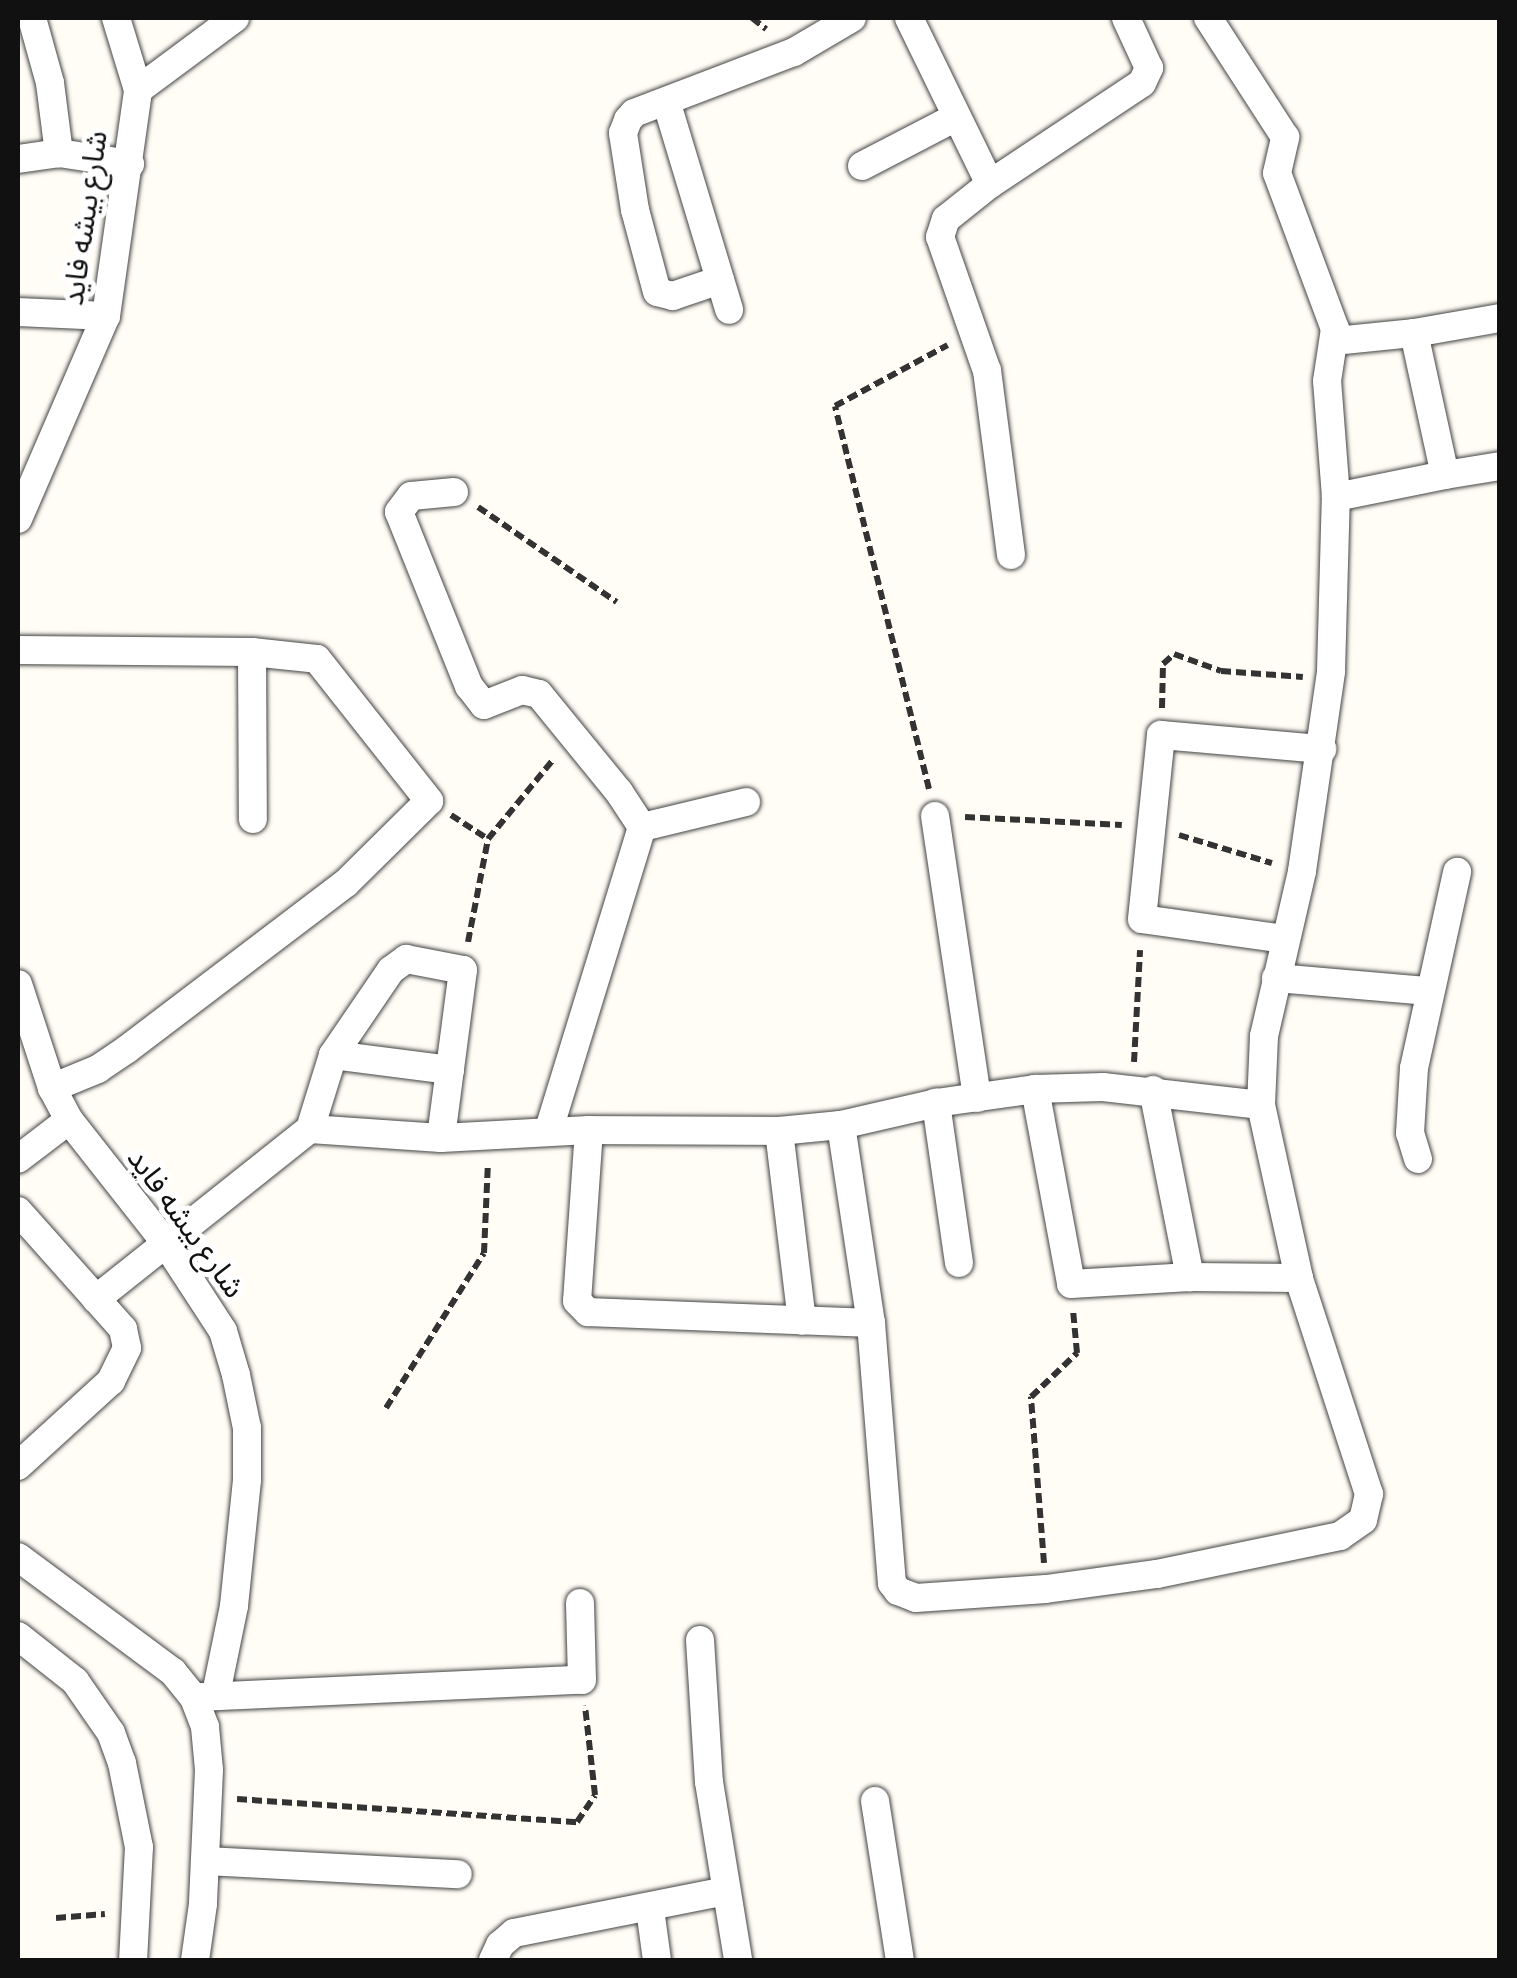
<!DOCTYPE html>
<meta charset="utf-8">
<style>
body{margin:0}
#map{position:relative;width:1517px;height:1978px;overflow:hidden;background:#fffdf5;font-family:"Crimson Pro","Noto Sans Arabic",serif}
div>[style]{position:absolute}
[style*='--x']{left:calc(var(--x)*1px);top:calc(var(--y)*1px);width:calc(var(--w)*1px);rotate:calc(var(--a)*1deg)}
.path>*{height:6px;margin-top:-3px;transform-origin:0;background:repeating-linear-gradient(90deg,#333 0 10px,transparent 0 15px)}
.roads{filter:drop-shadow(0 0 2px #444) drop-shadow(0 0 2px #444)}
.minor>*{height:28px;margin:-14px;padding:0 14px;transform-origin:14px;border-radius:14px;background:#fff}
span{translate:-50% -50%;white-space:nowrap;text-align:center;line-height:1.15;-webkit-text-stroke:10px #fff;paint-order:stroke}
.street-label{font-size:30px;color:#111}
.frame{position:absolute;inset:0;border:20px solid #111;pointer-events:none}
</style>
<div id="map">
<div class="path">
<div style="--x:752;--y:18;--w:18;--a:38"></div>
<div style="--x:478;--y:507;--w:168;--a:34.4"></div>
<div style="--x:1162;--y:708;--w:44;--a:-88.7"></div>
<div style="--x:1163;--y:664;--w:15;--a:-42"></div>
<div style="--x:1174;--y:654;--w:50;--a:19.9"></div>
<div style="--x:1221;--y:671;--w:82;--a:4.2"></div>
<div style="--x:929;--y:789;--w:394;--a:-103.8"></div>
<div style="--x:835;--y:406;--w:128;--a:-28.4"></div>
<div style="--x:451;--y:815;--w:44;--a:33"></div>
<div style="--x:965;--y:817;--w:157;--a:2.9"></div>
<div style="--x:1179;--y:835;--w:97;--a:16.8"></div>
<div style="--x:468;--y:942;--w:105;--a:-79"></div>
<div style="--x:488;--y:839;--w:102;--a:-50.6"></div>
<div style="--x:1134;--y:1062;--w:112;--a:-86.9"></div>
<div style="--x:386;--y:1408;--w:183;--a:-57.7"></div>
<div style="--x:484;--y:1253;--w:90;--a:-87.5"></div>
<div style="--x:1044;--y:1563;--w:167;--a:-94.5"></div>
<div style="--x:1031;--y:1397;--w:64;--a:-43.7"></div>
<div style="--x:1077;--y:1353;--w:43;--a:-95.3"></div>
<div style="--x:237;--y:1799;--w:341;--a:3.9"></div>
<div style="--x:577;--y:1822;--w:32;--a:-56"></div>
<div style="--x:595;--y:1795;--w:90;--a:-96.4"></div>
<div style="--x:56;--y:1918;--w:49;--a:-4.7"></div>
</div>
<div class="roads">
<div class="minor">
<div style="--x:32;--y:18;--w:67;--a:74.5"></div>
<div style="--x:50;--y:83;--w:71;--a:82.7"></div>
<div style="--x:116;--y:18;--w:75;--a:73"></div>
<div style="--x:909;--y:18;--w:185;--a:64"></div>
<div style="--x:667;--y:104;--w:215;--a:73.2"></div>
<div style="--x:18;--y:159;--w:41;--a:-8.3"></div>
<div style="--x:59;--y:153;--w:72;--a:8.8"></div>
<div style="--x:862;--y:166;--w:106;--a:-27.5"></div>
<div style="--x:720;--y:280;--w:50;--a:161.2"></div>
<div style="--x:673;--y:296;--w:16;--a:-166"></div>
<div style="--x:657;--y:292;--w:85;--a:-105"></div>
<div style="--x:635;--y:210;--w:78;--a:-98.9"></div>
<div style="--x:623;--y:133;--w:14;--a:-69"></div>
<div style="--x:628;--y:120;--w:9;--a:-49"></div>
<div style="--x:634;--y:113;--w:171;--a:-20.9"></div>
<div style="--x:794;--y:52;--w:67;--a:-30.4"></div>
<div style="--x:18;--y:312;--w:88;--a:2.6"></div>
<div style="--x:1500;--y:318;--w:87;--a:170.1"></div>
<div style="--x:1414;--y:333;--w:145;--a:77.7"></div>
<div style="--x:1445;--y:475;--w:56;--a:-9.3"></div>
<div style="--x:1335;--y:341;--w:79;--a:-5.8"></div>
<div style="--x:454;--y:492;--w:43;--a:174.7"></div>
<div style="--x:411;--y:496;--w:20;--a:127"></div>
<div style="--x:399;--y:512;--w:188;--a:68.1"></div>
<div style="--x:469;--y:686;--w:24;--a:52"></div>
<div style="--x:484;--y:705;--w:41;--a:-21.5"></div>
<div style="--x:522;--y:690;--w:17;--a:13"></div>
<div style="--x:539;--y:694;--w:127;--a:50.8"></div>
<div style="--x:619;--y:792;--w:42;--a:56.7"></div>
<div style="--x:642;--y:827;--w:319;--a:107.1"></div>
<div style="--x:1336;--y:497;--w:111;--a:-11.4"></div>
<div style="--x:18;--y:519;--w:221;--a:-66.6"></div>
<div style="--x:106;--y:316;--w:228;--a:-81.9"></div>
<div style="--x:138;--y:90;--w:121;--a:-36.6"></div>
<div style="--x:1011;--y:555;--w:186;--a:-97.4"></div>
<div style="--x:987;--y:371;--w:142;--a:-109.3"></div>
<div style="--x:940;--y:237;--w:19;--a:-72"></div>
<div style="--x:946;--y:219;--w:56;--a:-38.5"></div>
<div style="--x:990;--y:184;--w:182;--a:-33.6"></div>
<div style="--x:1142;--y:83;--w:17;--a:-65"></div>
<div style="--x:1149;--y:68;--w:55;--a:-114.7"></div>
<div style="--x:18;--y:650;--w:234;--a:0.5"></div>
<div style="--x:252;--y:652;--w:65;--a:6.1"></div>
<div style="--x:317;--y:659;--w:181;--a:51.7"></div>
<div style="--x:429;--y:801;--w:117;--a:135.3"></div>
<div style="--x:346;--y:883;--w:276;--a:142.8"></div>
<div style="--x:126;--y:1050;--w:34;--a:146"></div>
<div style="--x:98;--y:1069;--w:50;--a:157.6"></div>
<div style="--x:252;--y:652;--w:167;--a:89.7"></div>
<div style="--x:935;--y:816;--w:285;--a:81.5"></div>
<div style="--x:642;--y:827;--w:107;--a:-13.5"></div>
<div style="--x:1284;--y:939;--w:143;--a:-172"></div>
<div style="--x:1142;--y:919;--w:185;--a:-84.1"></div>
<div style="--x:1161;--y:735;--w:162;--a:5"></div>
<div style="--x:1276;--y:978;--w:154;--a:4.9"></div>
<div style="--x:18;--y:984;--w:109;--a:71.9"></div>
<div style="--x:52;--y:1088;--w:36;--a:62"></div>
<div style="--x:69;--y:1120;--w:155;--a:51.8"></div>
<div style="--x:165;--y:1242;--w:106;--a:56.9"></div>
<div style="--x:223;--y:1331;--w:46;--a:73.5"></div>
<div style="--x:236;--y:1375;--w:54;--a:78.3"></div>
<div style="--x:247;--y:1428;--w:52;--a:90"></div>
<div style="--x:247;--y:1480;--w:127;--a:95.9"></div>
<div style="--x:234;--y:1606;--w:90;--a:101.6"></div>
<div style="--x:333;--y:1055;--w:118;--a:7.3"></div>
<div style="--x:1035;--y:1089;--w:198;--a:79.5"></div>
<div style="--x:1071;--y:1284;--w:119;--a:-3.4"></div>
<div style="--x:1190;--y:1277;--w:109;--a:0.5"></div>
<div style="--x:1153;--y:1090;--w:191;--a:78.8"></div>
<div style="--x:841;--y:1125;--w:200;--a:81.4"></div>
<div style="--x:871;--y:1323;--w:261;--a:85.4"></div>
<div style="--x:892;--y:1583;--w:10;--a:53"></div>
<div style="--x:898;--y:1591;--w:19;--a:21"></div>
<div style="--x:916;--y:1598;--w:130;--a:-4"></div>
<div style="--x:1046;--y:1589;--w:112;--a:-7.7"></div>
<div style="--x:1157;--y:1574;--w:187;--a:-11.7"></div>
<div style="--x:1340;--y:1536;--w:28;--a:-35"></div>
<div style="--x:1363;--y:1520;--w:27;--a:-77"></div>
<div style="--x:1369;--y:1494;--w:227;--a:-108"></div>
<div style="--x:1299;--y:1278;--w:177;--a:-102.4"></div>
<div style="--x:1261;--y:1105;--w:69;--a:-87.5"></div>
<div style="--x:1264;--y:1036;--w:169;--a:-77"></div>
<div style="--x:1302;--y:871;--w:202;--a:-81.7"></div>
<div style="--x:1331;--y:671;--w:174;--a:-88.4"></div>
<div style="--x:1336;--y:497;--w:116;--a:-94.4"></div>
<div style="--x:1327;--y:381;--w:53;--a:-81.3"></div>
<div style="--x:1335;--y:329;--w:166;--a:-110.4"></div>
<div style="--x:1277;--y:173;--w:37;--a:-77"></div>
<div style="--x:1285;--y:137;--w:142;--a:-122.9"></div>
<div style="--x:310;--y:1129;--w:131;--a:3.9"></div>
<div style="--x:441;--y:1138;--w:148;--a:-3.1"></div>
<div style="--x:589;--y:1130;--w:190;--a:0.3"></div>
<div style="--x:779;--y:1131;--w:191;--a:83.1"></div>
<div style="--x:589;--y:1130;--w:171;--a:94"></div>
<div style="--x:577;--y:1301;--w:16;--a:45"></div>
<div style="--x:588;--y:1312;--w:283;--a:2.2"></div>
<div style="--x:779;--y:1131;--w:62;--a:-5.5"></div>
<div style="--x:841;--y:1125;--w:98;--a:-13"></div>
<div style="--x:18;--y:1159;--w:64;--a:-37.4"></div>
<div style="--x:1418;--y:1159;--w:27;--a:-107"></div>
<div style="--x:1410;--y:1133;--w:65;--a:-86.5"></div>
<div style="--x:1414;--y:1068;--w:201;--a:-77.6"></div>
<div style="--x:18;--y:1211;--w:158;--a:48.3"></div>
<div style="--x:123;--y:1329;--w:19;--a:78"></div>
<div style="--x:127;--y:1348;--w:37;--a:116"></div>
<div style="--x:111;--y:1381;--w:126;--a:137.6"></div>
<div style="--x:959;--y:1263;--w:162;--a:-98.2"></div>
<div style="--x:936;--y:1103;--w:100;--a:-8"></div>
<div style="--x:1035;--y:1089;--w:68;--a:-1.7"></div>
<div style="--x:1103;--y:1087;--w:159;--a:6.5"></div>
<div style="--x:96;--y:1299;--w:273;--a:-38.5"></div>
<div style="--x:310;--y:1129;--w:77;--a:-72.7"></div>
<div style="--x:333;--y:1055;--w:103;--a:-55.7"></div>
<div style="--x:391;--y:970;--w:19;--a:-36"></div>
<div style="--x:406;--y:959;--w:58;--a:10.9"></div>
<div style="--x:463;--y:970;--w:169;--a:97.5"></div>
<div style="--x:18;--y:1557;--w:193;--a:36.6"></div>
<div style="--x:173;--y:1672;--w:33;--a:51"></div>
<div style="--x:194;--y:1698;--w:31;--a:69"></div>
<div style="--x:205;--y:1727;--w:43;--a:84.7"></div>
<div style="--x:209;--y:1770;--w:134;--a:92.6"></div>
<div style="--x:203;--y:1904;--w:57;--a:98.1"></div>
<div style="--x:18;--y:1636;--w:73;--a:38.3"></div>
<div style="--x:75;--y:1681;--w:63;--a:55.3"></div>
<div style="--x:111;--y:1733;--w:32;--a:70"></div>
<div style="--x:122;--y:1763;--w:86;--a:78.6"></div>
<div style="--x:139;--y:1847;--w:113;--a:93"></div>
<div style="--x:700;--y:1640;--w:142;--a:86.4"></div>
<div style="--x:709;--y:1782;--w:180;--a:80.7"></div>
<div style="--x:201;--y:1697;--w:381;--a:-2.6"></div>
<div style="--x:582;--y:1680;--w:77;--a:-91.5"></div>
<div style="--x:875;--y:1801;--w:161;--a:81.1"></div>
<div style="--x:206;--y:1861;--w:252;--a:3"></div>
<div style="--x:650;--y:1909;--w:51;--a:82.2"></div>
<div style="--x:493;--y:1960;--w:17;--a:-65"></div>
<div style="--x:500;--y:1945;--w:18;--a:-41"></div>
<div style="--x:514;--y:1933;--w:216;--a:-11.2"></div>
</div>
</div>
<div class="street-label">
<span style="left:85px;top:218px;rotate:-82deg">شارع بيشه فايد</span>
<span style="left:186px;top:1223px;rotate:54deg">شارع بيشه فايد</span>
</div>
<div class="frame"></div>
</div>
